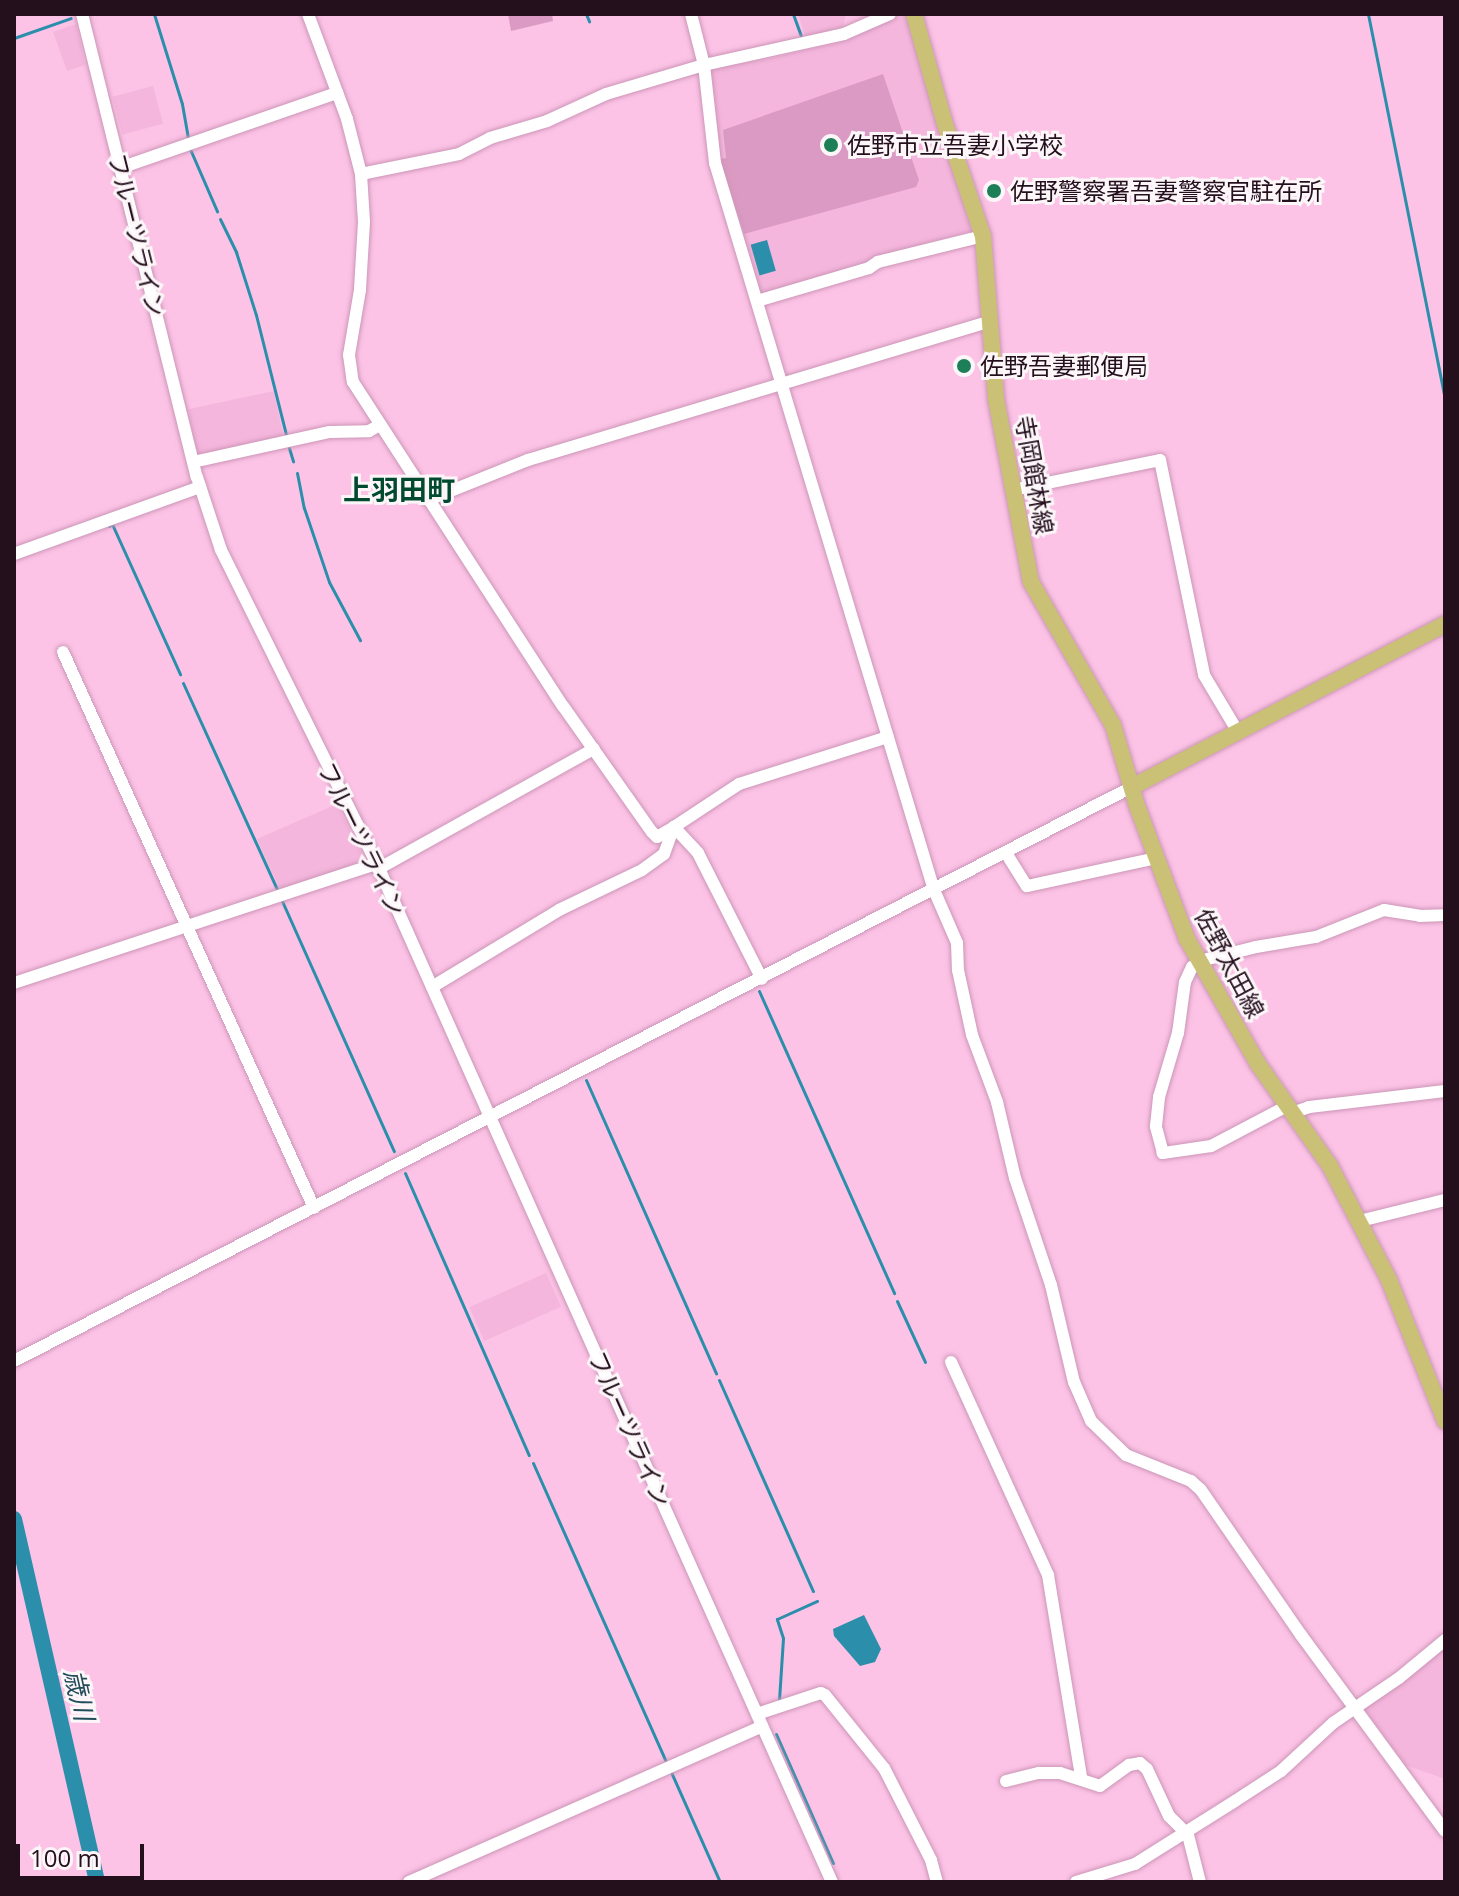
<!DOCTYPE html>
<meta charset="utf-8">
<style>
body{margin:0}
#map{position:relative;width:1459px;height:1896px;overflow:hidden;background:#fcc3e6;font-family:"Open Sans","Noto Sans JP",sans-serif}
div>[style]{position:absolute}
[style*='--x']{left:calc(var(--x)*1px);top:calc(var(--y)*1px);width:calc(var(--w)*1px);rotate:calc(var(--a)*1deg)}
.built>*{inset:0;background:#f5b6dd;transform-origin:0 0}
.green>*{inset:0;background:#db9ac3}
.water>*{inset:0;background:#2b8eab;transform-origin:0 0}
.stream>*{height:3px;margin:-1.5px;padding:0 1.5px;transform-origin:1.5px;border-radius:1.5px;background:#2b8eab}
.river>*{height:16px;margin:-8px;padding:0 8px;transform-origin:8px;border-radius:8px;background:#2b8eab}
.roads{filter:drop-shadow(0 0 2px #cc96b7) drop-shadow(0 0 2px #cc96b7)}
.minor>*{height:12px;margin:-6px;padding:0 6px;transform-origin:6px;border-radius:6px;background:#fff}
.major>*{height:16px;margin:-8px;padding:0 8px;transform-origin:8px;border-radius:8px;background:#cac177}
.dots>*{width:22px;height:22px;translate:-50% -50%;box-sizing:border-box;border:4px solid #fcf6f9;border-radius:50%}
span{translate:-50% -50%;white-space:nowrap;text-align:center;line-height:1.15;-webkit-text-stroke:6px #fcf6f9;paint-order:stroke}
.poi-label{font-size:24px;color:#24101d}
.left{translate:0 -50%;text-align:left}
.street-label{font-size:24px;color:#24101d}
.water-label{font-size:26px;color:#234c5a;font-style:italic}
.quarter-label{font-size:28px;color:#014a30;font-weight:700}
.frame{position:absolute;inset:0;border:16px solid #24101d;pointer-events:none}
.scale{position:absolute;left:16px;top:1844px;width:128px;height:36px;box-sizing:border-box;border:4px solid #24101d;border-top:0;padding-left:10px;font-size:24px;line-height:28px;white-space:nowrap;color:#24101d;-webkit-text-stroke:6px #fcf6f9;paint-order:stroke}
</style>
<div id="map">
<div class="built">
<div style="clip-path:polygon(798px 14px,846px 14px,842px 32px,806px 39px)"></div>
<div style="clip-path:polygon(896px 14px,905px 14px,972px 231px,872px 258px,865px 265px,761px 296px,718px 160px,708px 72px,711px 68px,763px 60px,841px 42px)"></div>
<div style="clip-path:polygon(76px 24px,85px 65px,67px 71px,53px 32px)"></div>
<div style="left:153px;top:86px;width:39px;height:42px;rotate:75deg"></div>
<div style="left:274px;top:391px;width:49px;height:88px;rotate:78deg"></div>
<div style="clip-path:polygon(337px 804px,367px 864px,281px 892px,257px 839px)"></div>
<div style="left:546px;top:1273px;width:37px;height:84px;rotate:66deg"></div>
<div style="clip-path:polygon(1445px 1644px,1445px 1779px,1405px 1765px,1365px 1710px,1365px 1705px)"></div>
</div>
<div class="green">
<div style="clip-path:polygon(508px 14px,552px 14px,553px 21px,511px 31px)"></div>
<div style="clip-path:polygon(883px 74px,919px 180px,916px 187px,744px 234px,720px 159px,726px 158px,723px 130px)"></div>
</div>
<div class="water">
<div style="left:767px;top:240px;width:32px;height:17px;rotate:74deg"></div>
<div style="clip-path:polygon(864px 1615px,881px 1649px,875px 1662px,860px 1666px,834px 1636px,833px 1629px)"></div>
</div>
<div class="stream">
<div style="--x:154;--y:14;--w:94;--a:72.7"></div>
<div style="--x:182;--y:104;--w:36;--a:80"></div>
<div style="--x:586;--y:14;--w:8;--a:67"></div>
<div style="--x:793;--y:14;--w:23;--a:70"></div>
<div style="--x:1368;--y:14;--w:394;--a:78.7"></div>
<div style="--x:14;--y:38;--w:60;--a:-19.3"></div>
<div style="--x:190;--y:149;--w:68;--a:66.5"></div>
<div style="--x:220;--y:219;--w:37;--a:64"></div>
<div style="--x:236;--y:252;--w:66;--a:72.4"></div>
<div style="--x:256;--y:315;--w:123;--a:75.9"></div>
<div style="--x:289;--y:448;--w:14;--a:73"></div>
<div style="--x:297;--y:473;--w:36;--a:79"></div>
<div style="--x:304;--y:508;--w:78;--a:71.3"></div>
<div style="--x:329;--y:582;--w:66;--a:61.9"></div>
<div style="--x:109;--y:526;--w:4;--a:-34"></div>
<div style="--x:112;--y:524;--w:165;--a:65.6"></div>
<div style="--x:183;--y:683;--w:229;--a:65.5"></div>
<div style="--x:282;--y:901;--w:274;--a:65.9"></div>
<div style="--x:759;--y:991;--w:331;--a:65.9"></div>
<div style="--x:586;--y:1080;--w:321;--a:66.1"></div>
<div style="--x:405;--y:1173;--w:308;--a:66.3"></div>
<div style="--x:897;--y:1301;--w:67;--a:65.3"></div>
<div style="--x:719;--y:1380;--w:231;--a:66"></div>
<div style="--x:533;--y:1463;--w:325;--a:66"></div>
<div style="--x:779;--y:1700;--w:62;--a:-86.3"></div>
<div style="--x:783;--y:1638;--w:20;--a:-108"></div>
<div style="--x:777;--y:1619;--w:44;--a:-24.2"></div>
<div style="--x:776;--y:1734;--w:141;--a:66.2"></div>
<div style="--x:671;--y:1772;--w:120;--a:66"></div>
</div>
<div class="river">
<div style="--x:14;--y:1519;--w:372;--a:77.1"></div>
</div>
<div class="roads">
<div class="minor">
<div style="--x:82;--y:14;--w:477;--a:76.1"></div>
<div style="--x:197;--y:477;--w:77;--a:71.8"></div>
<div style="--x:221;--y:550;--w:351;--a:63.6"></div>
<div style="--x:377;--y:864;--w:1115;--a:65.92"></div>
<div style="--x:308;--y:14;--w:112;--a:69.6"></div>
<div style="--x:347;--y:119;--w:57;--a:75.7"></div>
<div style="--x:361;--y:174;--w:48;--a:86.4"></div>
<div style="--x:364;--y:222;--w:68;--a:93.4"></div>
<div style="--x:360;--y:290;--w:66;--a:99.6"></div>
<div style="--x:349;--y:355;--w:27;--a:82"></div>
<div style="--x:353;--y:382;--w:386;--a:57.1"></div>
<div style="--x:563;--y:706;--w:154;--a:54.8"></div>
<div style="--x:652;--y:832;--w:7;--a:45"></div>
<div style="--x:657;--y:837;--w:20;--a:-30"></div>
<div style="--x:674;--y:827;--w:35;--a:47"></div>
<div style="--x:698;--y:853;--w:141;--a:63.1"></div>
<div style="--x:691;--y:14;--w:53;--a:75.7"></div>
<div style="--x:704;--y:65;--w:99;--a:83.6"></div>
<div style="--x:715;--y:163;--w:759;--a:73.24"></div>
<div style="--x:934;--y:890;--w:58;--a:66.5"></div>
<div style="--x:957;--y:943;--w:27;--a:88"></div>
<div style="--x:958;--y:970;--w:66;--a:77.8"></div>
<div style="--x:972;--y:1035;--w:72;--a:69.5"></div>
<div style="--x:997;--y:1102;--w:78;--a:76.7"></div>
<div style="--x:1015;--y:1178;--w:113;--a:71.4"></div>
<div style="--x:1051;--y:1285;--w:100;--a:76.7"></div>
<div style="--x:1074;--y:1382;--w:43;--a:66.4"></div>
<div style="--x:1091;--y:1421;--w:49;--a:44.2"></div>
<div style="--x:1126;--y:1455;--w:70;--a:21.8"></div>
<div style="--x:1191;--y:1481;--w:13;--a:42"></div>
<div style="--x:1201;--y:1490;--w:176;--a:55.4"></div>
<div style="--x:1301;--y:1635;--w:243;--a:53.7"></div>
<div style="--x:120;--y:168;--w:230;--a:-19.1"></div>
<div style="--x:361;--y:174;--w:100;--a:-11.5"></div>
<div style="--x:459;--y:154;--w:35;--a:-27"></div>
<div style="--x:490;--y:138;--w:59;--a:-16.6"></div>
<div style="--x:547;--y:121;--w:65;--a:-24.6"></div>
<div style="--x:606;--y:94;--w:102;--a:-16.5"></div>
<div style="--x:704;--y:65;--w:143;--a:-12.5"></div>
<div style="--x:844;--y:34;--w:50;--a:-23.5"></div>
<div style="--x:757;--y:301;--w:117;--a:-16.4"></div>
<div style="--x:869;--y:268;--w:11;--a:-34"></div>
<div style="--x:878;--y:262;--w:108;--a:-13.9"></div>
<div style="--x:193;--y:462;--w:140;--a:-12.4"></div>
<div style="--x:330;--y:432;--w:39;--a:-1"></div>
<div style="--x:369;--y:431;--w:13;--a:-29"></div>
<div style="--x:1013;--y:490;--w:150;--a:-11.5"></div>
<div style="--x:1160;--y:460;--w:219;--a:78.4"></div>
<div style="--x:1204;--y:675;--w:66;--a:59.2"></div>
<div style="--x:428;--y:500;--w:108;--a:-21.8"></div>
<div style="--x:528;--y:460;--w:481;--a:-16.7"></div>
<div style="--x:14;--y:554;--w:198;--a:-19.8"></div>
<div style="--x:63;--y:652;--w:610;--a:65.7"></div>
<div style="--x:1006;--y:853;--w:39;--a:58"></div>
<div style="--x:1027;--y:886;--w:133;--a:-12.2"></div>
<div style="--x:378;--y:869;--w:247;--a:-29.1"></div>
<div style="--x:14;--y:983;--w:382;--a:-18.2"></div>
<div style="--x:432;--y:987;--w:149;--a:-31.2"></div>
<div style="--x:559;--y:910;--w:92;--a:-25.7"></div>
<div style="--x:642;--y:870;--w:27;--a:-36"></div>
<div style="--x:664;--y:854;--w:29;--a:-70"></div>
<div style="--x:674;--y:827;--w:78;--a:-33.5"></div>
<div style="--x:739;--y:784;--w:156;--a:-17.5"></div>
<div style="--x:1287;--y:1106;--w:86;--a:152.2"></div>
<div style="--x:1211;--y:1146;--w:49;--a:171.7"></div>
<div style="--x:1163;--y:1153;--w:28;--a:-105"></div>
<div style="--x:1156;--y:1126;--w:29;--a:-84"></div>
<div style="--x:1159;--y:1097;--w:67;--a:-73.5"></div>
<div style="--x:1178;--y:1033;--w:51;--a:-82.2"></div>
<div style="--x:1185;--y:982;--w:17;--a:-65"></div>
<div style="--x:1192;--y:967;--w:18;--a:-27"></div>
<div style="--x:1208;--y:959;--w:49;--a:-14"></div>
<div style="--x:1256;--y:947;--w:61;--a:-9.5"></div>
<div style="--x:1316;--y:937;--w:73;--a:-21.7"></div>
<div style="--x:1384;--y:910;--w:36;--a:9"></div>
<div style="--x:1420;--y:916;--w:25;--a:-2"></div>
<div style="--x:1292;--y:1113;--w:18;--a:-19"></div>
<div style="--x:1309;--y:1107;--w:137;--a:-6.7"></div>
<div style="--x:1360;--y:1221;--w:88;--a:-13.9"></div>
<div style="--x:14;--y:1361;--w:1257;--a:-27.18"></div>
<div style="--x:951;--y:1362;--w:234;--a:65.5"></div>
<div style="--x:1048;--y:1575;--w:205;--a:80.7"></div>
<div style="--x:757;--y:1714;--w:67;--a:-18.2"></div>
<div style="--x:821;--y:1693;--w:4;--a:27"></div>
<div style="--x:825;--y:1695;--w:94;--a:51.1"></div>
<div style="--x:884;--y:1768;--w:103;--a:62.9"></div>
<div style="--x:931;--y:1860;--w:23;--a:75"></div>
<div style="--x:1006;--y:1781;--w:34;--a:-14"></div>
<div style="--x:1039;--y:1773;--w:21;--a:0"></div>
<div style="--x:1060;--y:1773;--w:42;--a:18"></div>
<div style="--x:1100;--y:1786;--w:36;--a:-36"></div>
<div style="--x:1129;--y:1765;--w:11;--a:-10"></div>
<div style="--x:1140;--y:1763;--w:9;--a:41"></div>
<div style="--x:1147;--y:1769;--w:52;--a:64.9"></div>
<div style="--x:1169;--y:1816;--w:27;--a:45"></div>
<div style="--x:1188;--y:1835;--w:49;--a:75.7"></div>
<div style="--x:409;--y:1882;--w:386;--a:-23.8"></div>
<div style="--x:1076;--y:1882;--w:62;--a:-17"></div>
<div style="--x:1135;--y:1864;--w:118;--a:-32.2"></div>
<div style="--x:1235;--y:1801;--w:55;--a:-33.1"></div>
<div style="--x:1281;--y:1771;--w:71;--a:-42.7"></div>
<div style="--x:1333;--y:1723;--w:80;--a:-34.3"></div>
<div style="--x:1399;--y:1678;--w:60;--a:-39.6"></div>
</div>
<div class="major">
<div style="--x:914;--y:14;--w:111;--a:74.3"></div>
<div style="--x:944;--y:121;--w:121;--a:71.3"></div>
<div style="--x:983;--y:236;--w:164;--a:85.4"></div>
<div style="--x:996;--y:399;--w:186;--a:79.2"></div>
<div style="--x:1031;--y:582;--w:165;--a:60.2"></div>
<div style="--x:1113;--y:725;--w:84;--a:73.5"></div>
<div style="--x:1137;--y:806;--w:142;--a:69.4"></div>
<div style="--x:1187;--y:939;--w:144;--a:60.4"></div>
<div style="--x:1258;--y:1064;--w:125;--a:54.8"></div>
<div style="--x:1330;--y:1166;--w:128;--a:62.6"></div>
<div style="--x:1389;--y:1280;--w:152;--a:68.3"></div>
<div style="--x:1132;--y:787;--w:353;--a:-27.5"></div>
</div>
</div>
<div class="dots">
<div style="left:831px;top:145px;background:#1c7f58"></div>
<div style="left:994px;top:191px;background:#1c7f58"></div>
<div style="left:964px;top:366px;background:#1c7f58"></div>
</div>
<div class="poi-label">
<span class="left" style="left:847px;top:145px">佐野市立吾妻小学校</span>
<span class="left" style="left:1010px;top:191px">佐野警察署吾妻警察官駐在所</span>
<span class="left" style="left:980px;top:366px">佐野吾妻郵便局</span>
</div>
<div class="street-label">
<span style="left:137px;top:235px;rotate:76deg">フルーツライン</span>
<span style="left:1035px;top:475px;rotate:80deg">寺岡館林線</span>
<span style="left:362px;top:839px;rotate:64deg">フルーツライン</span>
<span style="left:1230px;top:963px;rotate:62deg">佐野太田線</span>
<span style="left:630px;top:1429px;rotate:66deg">フルーツライン</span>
</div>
<div class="water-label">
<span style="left:79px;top:1695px;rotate:77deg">歳川</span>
</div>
<div class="quarter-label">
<span style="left:399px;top:489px">上羽田町</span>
</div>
<div class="frame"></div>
<div class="scale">100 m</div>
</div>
